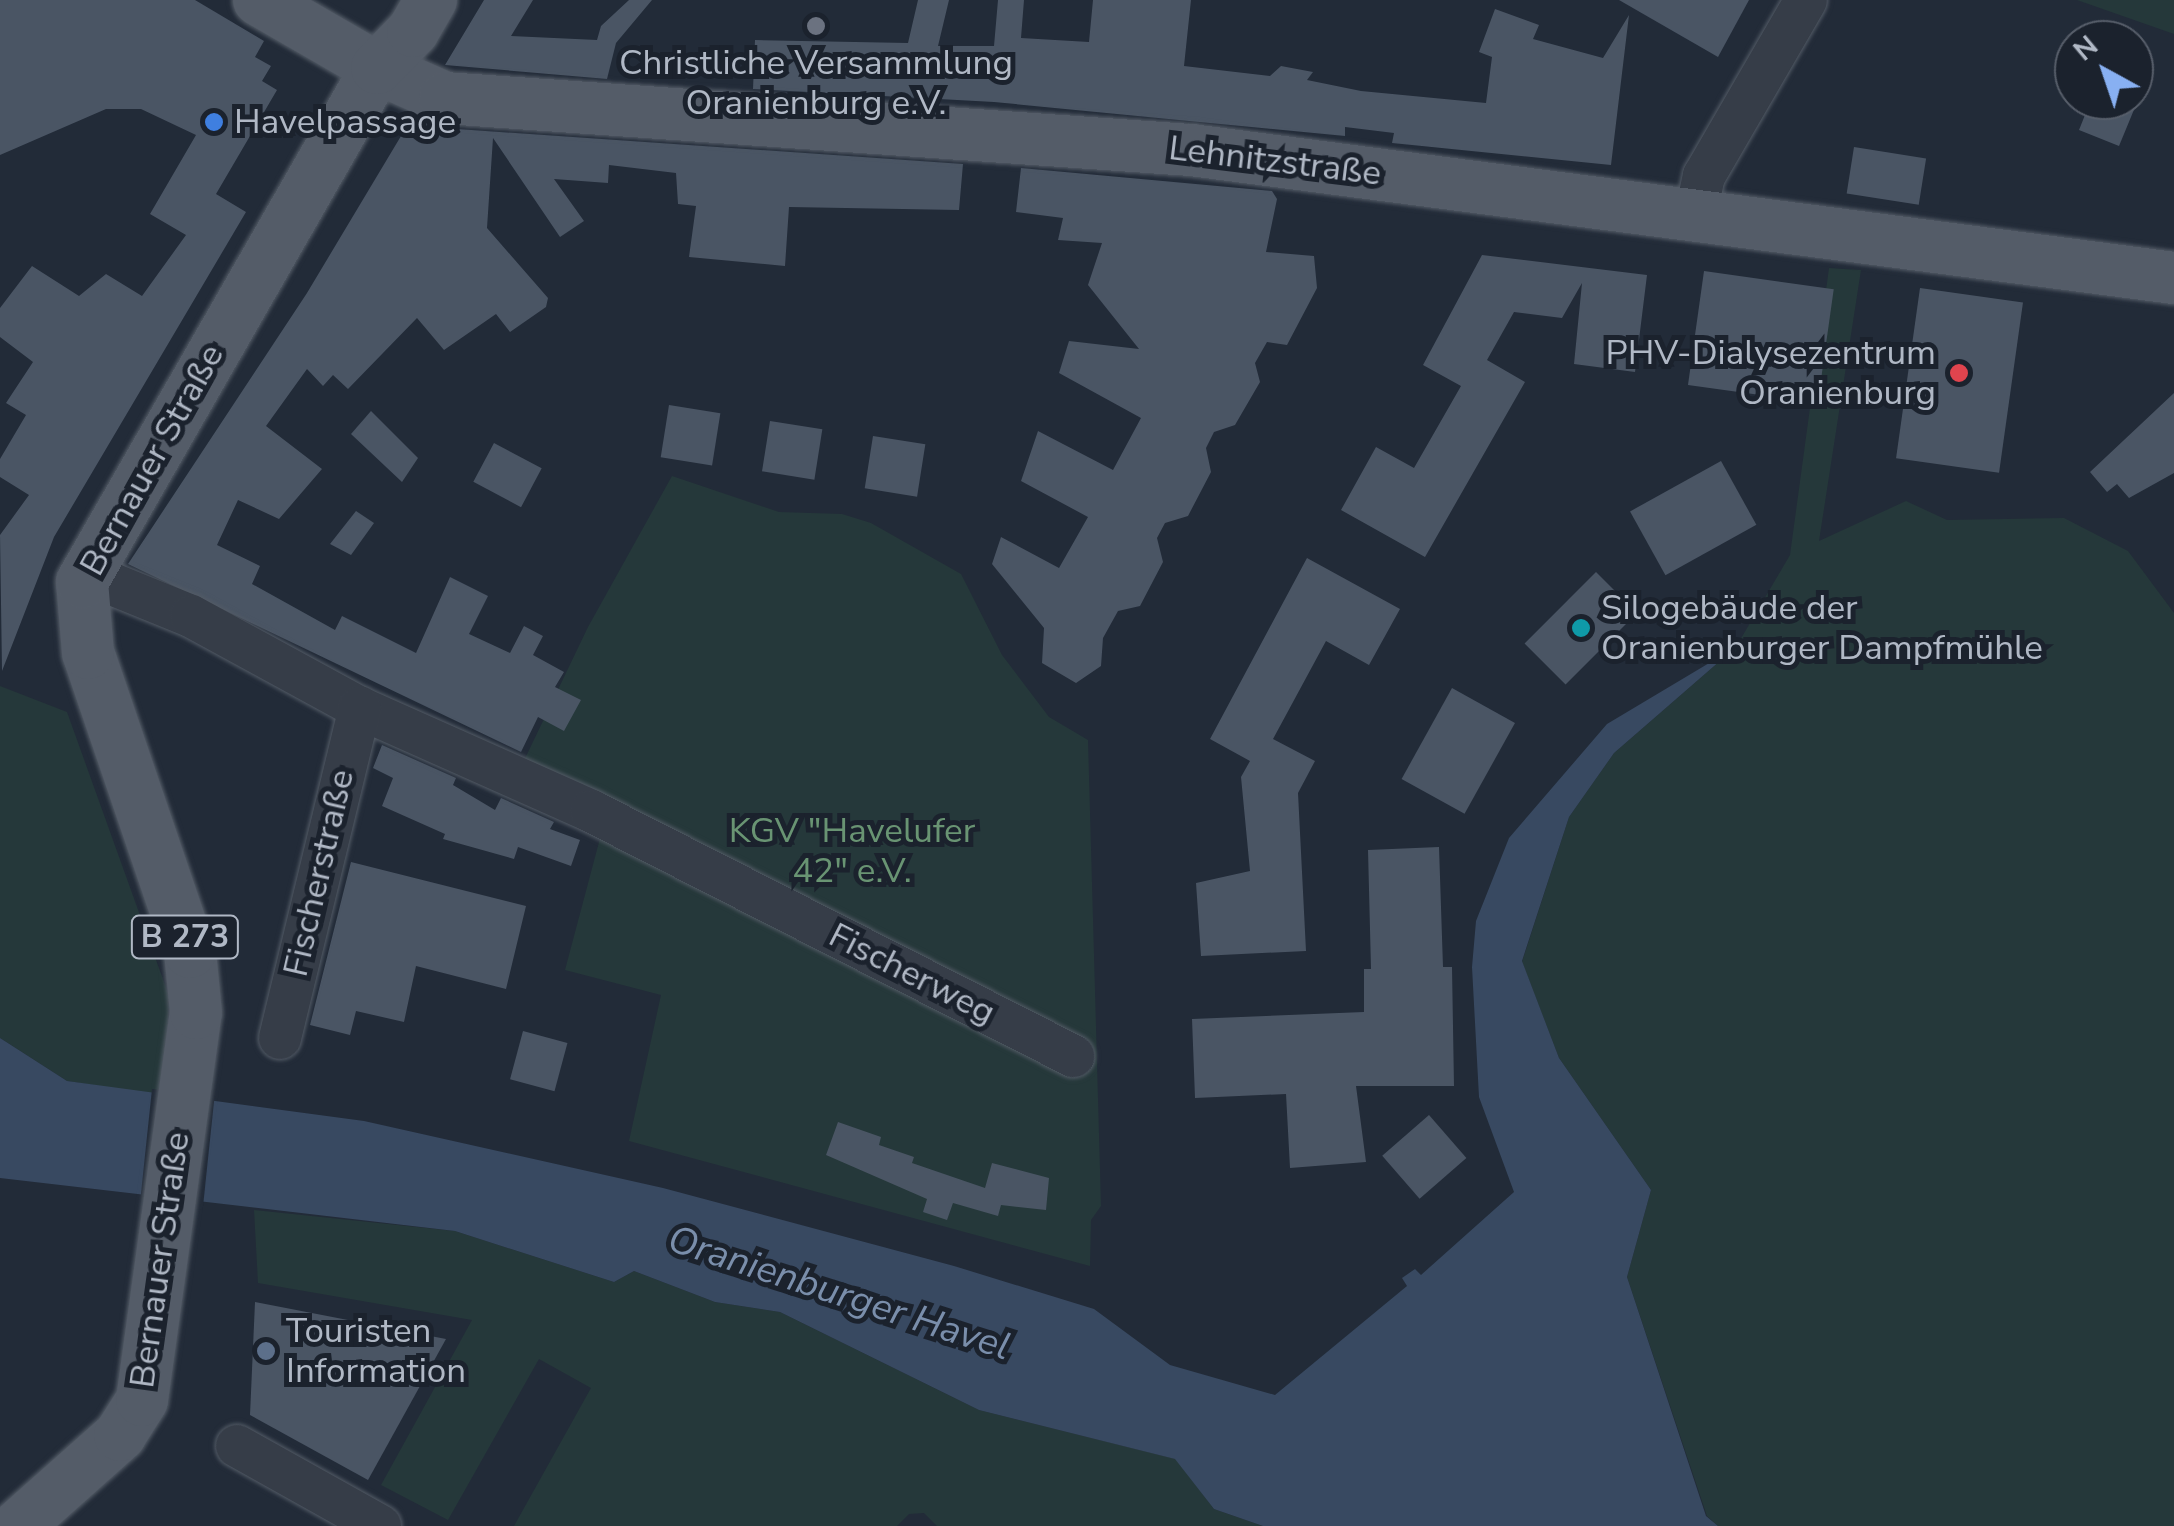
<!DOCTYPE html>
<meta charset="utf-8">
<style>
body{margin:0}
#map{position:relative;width:2174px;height:1526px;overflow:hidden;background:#222b38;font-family:"Nunito Sans",sans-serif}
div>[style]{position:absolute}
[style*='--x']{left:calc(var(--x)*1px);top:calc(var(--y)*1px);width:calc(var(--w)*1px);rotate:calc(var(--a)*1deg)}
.green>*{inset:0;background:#25383a}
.water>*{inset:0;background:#384961}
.pier>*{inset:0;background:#222b38;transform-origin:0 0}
.building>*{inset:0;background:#4a5564;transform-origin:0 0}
.roads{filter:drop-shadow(0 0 2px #535b66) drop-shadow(0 0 2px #535b66)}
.minor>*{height:42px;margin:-21px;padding:0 21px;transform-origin:21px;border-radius:21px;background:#363d48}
.major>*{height:52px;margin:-26px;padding:0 26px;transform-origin:26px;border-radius:26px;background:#545c68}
.dots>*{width:28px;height:28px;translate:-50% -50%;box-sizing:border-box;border:5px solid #1b222d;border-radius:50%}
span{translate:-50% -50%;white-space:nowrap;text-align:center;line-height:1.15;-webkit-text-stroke:10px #1b222d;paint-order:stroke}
.shield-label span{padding:2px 8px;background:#1b222d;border:2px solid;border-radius:8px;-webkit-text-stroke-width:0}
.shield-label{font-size:32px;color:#b0b8c5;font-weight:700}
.poi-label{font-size:35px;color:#b0b8c5}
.left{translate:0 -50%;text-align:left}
.right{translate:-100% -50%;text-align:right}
.street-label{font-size:35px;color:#b0b8c5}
.park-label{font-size:35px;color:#699473}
.water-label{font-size:38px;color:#7a8eab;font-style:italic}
.north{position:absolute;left:2054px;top:20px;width:100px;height:100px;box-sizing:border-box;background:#1b222d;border:2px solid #575e6a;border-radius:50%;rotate:320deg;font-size:28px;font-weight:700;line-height:40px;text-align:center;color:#b0b8c5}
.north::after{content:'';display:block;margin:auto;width:35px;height:45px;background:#88b0f2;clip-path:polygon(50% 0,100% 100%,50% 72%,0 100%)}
</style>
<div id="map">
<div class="green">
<div style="clip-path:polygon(2077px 0,2174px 0,2174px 34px)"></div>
<div style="clip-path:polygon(1829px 268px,1861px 270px,1819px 541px,1906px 501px,1947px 520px,2064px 518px,2128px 551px,2174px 613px,2174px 1526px,1718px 1526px,1707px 1516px,1627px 1277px,1651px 1190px,1559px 1058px,1522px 962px,1569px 817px,1614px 753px,1736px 647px,1790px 555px)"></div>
<div style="clip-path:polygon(672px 476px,779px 512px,842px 514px,871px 523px,961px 574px,1002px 655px,1049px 717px,1088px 740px,1101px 1206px,1091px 1220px,1090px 1266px,629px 1141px,661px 995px,565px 970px,607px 812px,519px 771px,588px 627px)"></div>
<div style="clip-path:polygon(0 686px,67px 712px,169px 996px,166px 1096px,67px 1081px,0 1038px)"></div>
<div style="clip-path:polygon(254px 1210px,455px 1231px,614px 1282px,634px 1271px,715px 1302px,780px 1312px,979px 1410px,1176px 1459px,1214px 1509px,1263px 1526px,937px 1526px,924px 1513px,909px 1514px,897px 1526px,514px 1526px,591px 1388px,539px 1359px,448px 1520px,381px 1485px,472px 1320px,258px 1283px)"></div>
</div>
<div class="water">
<div style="clip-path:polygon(1736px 647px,1614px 753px,1569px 817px,1522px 961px,1559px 1058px,1651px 1190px,1627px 1277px,1706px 1516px,1718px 1526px,1263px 1526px,1214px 1509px,1175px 1459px,979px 1410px,780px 1312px,715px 1302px,634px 1271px,614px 1282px,455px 1231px,0 1178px,0 1038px,67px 1081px,364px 1121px,663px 1188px,954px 1266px,1094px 1309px,1170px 1365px,1275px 1395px,1407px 1286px,1402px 1278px,1415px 1269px,1421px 1275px,1514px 1192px,1479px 1097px,1472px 967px,1476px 921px,1509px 838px,1607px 724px)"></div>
</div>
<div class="pier">
<div style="left:152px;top:1089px;width:63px;height:115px;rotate:6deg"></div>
</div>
<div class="building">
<div style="clip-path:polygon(0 0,195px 0,264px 41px,255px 57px,271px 66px,262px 81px,277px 90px,216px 194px,246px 212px,54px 537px,2px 671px,0 535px,29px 495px,0 477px,0 459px,26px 415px,6px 403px,33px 362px,0 337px,0 308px,32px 266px,79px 296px,106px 274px,142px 296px,186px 235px,150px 214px,196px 135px,141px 109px,106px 109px,0 155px)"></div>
<div style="clip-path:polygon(484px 0,533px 0,511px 36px,597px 40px,601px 26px,629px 0,652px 0,616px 43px,607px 79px,445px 65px)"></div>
<div style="clip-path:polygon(918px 0,949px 0,938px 46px,994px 46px,998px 0,1024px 0,1021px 38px,1089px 42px,1093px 0,1191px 0,1184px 66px,1270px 76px,1281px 66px,1313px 72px,1307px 80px,1361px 91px,1486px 103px,1492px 57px,1479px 52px,1495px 9px,1539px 25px,1533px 39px,1603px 58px,1629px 15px,1611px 165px,1392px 143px,1394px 133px,1345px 127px,1345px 136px,994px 102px,753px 89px,755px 40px,908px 43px)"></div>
<div style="clip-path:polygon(1619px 0,1749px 0,1718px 57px)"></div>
<div style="clip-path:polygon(2091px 100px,2138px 100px,2119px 146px,2079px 130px)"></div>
<div style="clip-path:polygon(420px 120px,443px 128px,963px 164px,959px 210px,789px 207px,785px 266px,689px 257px,696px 206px,678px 204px,676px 173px,609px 165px,608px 183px,554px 179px,584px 221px,560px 237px,493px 138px,487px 228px,548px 298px,546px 307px,510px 332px,496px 314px,444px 350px,417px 318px,348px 389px,333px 375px,323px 386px,307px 369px,266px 426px,322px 469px,279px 519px,238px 500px,217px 545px,260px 566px,252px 584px,335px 630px,342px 616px,416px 653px,450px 577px,488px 596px,469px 634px,510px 653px,524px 626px,543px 636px,533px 655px,564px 672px,555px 687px,581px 700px,564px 731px,538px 717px,521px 752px,128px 564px,307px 293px,407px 126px)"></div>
<div style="left:1854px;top:147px;width:73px;height:47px;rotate:9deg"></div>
<div style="clip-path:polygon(1021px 168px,1272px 191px,1277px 199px,1266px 252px,1314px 256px,1317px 288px,1287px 345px,1267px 342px,1255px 363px,1260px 382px,1235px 425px,1214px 432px,1206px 448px,1211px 472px,1188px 516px,1165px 523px,1157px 538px,1163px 562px,1140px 606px,1118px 611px,1103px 638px,1101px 666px,1076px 683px,1042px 663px,1044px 628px,992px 564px,1001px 537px,1059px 568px,1088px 517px,1021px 481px,1038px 431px,1113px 470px,1141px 418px,1059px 373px,1069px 341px,1139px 349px,1088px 285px,1102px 243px,1058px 240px,1063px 218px,1016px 212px)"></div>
<div style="clip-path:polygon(1482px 255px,1647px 275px,1635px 372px,1574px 364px,1582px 283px,1562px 318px,1514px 312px,1487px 360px,1525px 382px,1425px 557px,1341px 510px,1376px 447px,1414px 468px,1461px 386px,1423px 365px)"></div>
<div style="left:1704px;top:271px;width:131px;height:115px;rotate:8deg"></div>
<div style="left:1920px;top:288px;width:104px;height:172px;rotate:8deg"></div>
<div style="clip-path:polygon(2174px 393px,2174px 473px,2129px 498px,2117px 484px,2107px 492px,2090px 472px)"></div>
<div style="left:669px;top:405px;width:52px;height:53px;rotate:9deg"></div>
<div style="clip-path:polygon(371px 411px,418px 458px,402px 482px,351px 434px)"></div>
<div style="left:770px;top:421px;width:53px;height:51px;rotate:9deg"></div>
<div style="left:873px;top:436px;width:53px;height:53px;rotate:9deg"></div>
<div style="left:494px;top:443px;width:54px;height:44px;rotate:28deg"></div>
<div style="left:1721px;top:461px;width:73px;height:104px;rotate:61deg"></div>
<div style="clip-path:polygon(356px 511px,374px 523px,351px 555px,330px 544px)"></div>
<div style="clip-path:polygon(1307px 558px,1400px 609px,1369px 665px,1326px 641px,1273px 739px,1315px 761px,1298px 793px,1306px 951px,1201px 956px,1196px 883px,1250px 871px,1241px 777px,1250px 761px,1210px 739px)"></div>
<div style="left:1596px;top:572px;width:58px;height:101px;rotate:45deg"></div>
<div style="left:1452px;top:688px;width:72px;height:104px;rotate:29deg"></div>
<div style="clip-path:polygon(382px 745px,456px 778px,453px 785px,495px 810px,501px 798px,554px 822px,550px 829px,580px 840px,571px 866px,518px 847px,514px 859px,443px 839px,445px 834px,382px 806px,393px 778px,373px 768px)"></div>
<div style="clip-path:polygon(1439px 847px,1443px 967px,1452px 967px,1454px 1086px,1356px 1086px,1366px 1162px,1290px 1168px,1286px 1094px,1195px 1098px,1192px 1019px,1364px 1012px,1364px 969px,1371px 969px,1368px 850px)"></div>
<div style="clip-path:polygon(351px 862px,526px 906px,506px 989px,416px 966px,404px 1022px,356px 1011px,350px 1035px,310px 1025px)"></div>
<div style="left:523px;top:1031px;width:46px;height:50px;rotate:15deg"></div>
<div style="left:1429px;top:1115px;width:57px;height:62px;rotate:49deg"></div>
<div style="clip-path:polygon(838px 1122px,881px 1137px,879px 1145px,914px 1157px,912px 1163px,985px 1188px,992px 1163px,1049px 1178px,1046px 1210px,1001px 1205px,998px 1216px,953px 1203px,947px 1220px,923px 1212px,927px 1199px,826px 1155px)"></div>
<div style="clip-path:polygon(255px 1302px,446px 1339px,368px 1480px,250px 1415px)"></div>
</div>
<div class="roads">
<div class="minor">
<div style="--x:1696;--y:213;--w:38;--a:-78"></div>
<div style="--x:1704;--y:176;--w:203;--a:-59.9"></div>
<div style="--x:82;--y:582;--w:30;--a:4"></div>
<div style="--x:112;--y:584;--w:85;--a:22.1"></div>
<div style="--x:191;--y:616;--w:192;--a:28.6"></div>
<div style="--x:360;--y:708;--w:253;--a:24"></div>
<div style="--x:591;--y:811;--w:541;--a:26.94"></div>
<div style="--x:280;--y:1038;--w:340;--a:-76.4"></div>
<div style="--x:237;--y:1446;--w:164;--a:29.2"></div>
</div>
<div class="major">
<div style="--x:259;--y:0;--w:136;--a:30"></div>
<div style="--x:377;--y:68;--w:74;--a:23.8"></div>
<div style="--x:445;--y:98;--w:748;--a:3.99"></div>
<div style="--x:1191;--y:150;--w:991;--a:7.42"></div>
<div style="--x:18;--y:1526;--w:137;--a:-41.7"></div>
<div style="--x:120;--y:1435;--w:41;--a:-57.8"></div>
<div style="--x:142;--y:1400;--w:391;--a:-82.1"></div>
<div style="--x:196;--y:1013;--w:61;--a:-95.6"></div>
<div style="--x:190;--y:952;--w:316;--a:-108.8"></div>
<div style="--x:88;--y:653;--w:71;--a:-94.8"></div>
<div style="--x:82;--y:582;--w:593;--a:-60.15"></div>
<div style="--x:377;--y:68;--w:52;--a:-45.8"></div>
<div style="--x:413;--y:31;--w:36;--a:-60"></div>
</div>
</div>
<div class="dots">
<div style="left:816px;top:26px;background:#6b7280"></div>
<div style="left:214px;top:122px;background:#3f7fe0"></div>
<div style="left:1959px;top:373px;background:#e0444e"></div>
<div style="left:1581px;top:628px;background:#0f9aa8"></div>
<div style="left:266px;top:1351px;background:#5c6f8a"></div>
</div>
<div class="shield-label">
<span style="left:185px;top:937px">B 273</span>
</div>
<div class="poi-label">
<span style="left:816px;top:83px">Christliche Versammlung<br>Oranienburg e.V.</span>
<span class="left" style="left:234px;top:122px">Havelpassage</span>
<span class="right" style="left:1936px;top:373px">PHV-Dialysezentrum<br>Oranienburg</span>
<span class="left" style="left:1601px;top:628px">Silogebäude der<br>Oranienburger Dampfmühle</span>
<span class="left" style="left:286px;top:1351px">Touristen<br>Information</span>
</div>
<div class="street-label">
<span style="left:1275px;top:161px;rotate:7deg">Lehnitzstraße</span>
<span style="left:152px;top:460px;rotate:-61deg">Bernauer Straße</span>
<span style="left:319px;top:873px;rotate:-77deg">Fischerstraße</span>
<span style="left:912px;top:974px;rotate:27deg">Fischerweg</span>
<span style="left:160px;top:1260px;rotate:-82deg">Bernauer Straße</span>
</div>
<div class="park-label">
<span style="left:852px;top:851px">KGV "Havelufer<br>42" e.V.</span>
</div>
<div class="water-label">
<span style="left:839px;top:1293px;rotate:18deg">Oranienburger Havel</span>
</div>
<div class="north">N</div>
</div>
